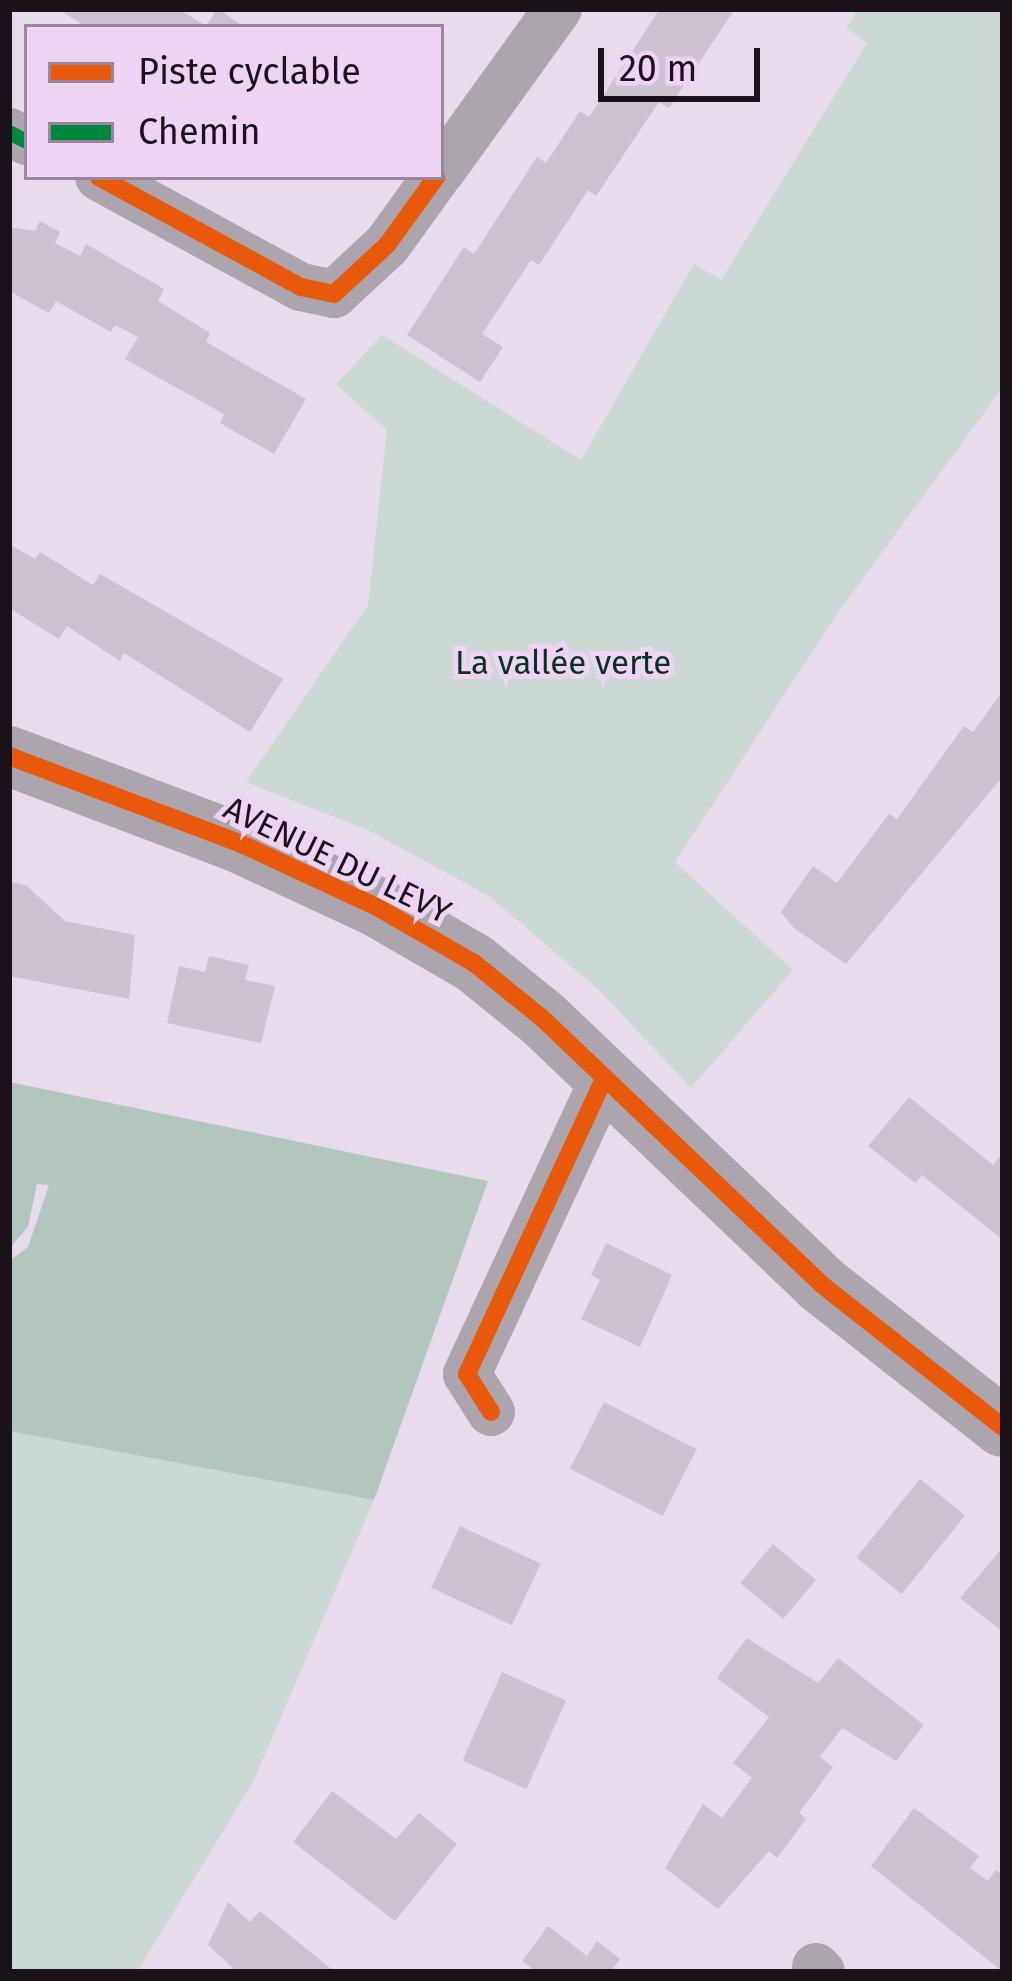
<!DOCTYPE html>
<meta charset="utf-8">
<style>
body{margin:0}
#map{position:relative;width:1012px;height:1981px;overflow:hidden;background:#e8dbeb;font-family:"Fira Sans",sans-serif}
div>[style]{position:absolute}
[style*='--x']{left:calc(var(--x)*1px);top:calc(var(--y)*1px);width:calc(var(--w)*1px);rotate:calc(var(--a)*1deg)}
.green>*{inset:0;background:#ccd8d4}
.forest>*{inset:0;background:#b2c6bd}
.building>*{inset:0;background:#cdc2d0;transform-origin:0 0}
.minor>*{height:48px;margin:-24px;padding:0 24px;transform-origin:24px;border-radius:24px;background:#aca5ae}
.tertiary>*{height:60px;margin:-30px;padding:0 30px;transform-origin:30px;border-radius:30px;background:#aca5ae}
.quiet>*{height:15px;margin-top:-7.5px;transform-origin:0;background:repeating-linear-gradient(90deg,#00873e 0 30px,transparent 0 45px)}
.cycleway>*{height:18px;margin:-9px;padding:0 9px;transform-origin:9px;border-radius:9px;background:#e8590c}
span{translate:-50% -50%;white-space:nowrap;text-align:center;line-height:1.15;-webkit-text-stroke:10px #edd4f2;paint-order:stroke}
.park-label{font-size:33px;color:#0b321e}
.street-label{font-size:33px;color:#1b121c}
.frame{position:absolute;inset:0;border:12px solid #1b121c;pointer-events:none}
.legend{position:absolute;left:24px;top:24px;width:420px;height:156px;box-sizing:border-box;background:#edd4f2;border:3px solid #99869c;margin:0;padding:15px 21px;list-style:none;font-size:36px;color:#1b121c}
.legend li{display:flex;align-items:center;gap:24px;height:60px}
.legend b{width:60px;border:3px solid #99869c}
.scale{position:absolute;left:598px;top:48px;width:162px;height:54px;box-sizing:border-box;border:6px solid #1b121c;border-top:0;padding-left:15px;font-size:36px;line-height:42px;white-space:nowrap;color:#1b121c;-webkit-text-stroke:9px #edd4f2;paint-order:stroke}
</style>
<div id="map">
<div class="green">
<div style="clip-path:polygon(858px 9px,1003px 9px,1003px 387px,837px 614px,675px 862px,793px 970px,691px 1088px,599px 990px,489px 896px,370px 831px,246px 782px,368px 605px,387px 430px,336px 384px,382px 335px,581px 460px,694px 264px,721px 280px,867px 43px,846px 28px)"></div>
<div style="clip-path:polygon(9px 1431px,374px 1500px,253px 1782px,137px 1972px,9px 1972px)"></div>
</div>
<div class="forest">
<div style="clip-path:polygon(9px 1082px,488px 1181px,374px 1500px,9px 1431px,9px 1261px,28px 1247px,49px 1185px,37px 1184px,28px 1227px,9px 1249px)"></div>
</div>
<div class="building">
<div style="clip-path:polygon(58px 9px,179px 9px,206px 26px,217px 9px,245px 27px,86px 27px)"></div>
<div style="clip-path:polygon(660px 9px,735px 9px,669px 108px,659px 102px,596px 196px,588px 190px,539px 265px,531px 260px,482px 334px,503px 347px,480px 382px,407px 335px,464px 247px,474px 254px,537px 157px,546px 163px,580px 111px,589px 117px)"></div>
<div style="clip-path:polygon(40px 221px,60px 232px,55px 243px,80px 256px,86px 244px,164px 289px,158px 301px,210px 333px,206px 342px,306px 399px,274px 454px,220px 423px,224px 414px,125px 359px,138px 337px,115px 325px,111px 332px,56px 301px,49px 313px,9px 291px,9px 227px,35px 231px)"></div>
<div style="clip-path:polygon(9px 544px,35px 559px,40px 552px,93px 585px,100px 574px,283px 679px,250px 732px,124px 653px,120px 661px,67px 626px,59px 639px,9px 608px)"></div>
<div style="clip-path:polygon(1003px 691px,1003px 776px,846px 964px,794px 928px,781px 912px,813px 866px,837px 883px,889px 814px,897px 819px,964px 726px,973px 732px)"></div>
<div style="clip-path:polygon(9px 881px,27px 886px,65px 921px,135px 935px,129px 999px,9px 976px)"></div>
<div style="clip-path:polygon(209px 956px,249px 965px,245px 980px,275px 986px,261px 1043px,167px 1023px,179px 966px,205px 972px)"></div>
<div style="clip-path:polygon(909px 1097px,993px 1165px,1003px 1153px,1003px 1240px,922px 1175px,915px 1183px,868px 1146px)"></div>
<div style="clip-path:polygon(606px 1243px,672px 1275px,640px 1347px,581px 1319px,600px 1280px,591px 1275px)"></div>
<div style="left:604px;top:1402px;width:104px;height:75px;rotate:27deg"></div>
<div style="left:920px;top:1479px;width:58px;height:101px;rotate:39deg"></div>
<div style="left:460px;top:1526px;width:89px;height:68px;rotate:25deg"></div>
<div style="left:773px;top:1544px;width:56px;height:51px;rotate:40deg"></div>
<div style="clip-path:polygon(1003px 1547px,1003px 1632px,960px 1598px)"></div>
<div style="clip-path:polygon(747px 1638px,818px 1683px,838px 1658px,924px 1725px,896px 1761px,842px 1728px,820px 1757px,833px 1767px,799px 1813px,806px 1819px,777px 1858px,769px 1851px,718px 1909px,665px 1868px,703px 1804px,722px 1818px,752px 1778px,733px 1763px,769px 1717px,717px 1678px)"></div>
<div style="left:502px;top:1672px;width:70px;height:97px;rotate:24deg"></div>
<div style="clip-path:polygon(332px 1791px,396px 1839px,419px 1813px,457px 1844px,395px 1921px,293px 1842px)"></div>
<div style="clip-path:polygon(914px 1808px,979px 1856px,970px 1868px,988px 1881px,996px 1870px,1003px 1875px,1003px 1972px,871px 1866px)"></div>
<div style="clip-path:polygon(228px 1902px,250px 1922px,260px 1911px,335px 1972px,237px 1972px,208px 1945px)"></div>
<div style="clip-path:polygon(548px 1926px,587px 1956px,597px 1941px,620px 1959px,610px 1972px,537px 1972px,522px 1961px)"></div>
</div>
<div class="minor">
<div style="--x:9;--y:132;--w:20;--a:27"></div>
<div style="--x:441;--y:171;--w:200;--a:-54.2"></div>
<div style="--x:99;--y:177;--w:230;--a:28.6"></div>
<div style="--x:301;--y:287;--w:34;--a:12"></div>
<div style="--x:334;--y:294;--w:72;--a:-42.8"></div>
<div style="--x:387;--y:245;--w:84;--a:-54.2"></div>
<div style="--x:491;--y:1412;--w:45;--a:-122.3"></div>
<div style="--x:467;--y:1374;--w:327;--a:-65.1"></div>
<div style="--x:816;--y:1967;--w:7;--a:45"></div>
</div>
<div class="tertiary">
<div style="--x:9;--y:756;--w:244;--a:20.7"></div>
<div style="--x:237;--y:842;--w:154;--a:24.9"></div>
<div style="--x:377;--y:907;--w:112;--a:30"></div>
<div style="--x:474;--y:963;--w:87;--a:39"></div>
<div style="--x:542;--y:1018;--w:385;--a:43.6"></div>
<div style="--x:821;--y:1284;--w:231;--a:38.2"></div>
</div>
<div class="quiet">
<div style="--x:9;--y:132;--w:20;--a:27"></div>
</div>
<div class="cycleway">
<div style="--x:99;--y:177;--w:230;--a:28.6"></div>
<div style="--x:301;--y:287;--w:34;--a:12"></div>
<div style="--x:334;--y:294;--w:72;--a:-42.8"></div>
<div style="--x:387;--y:245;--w:84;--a:-54.2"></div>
<div style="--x:9;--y:756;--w:244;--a:20.7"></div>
<div style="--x:237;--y:842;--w:154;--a:24.9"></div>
<div style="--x:377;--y:907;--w:112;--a:30"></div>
<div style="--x:474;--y:963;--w:87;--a:39"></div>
<div style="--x:542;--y:1018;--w:385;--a:43.6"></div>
<div style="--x:821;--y:1284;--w:231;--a:38.2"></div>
<div style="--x:491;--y:1412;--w:45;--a:-122.3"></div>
<div style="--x:467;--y:1374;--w:327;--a:-65.1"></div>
</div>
<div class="park-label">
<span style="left:563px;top:664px">La vallée verte</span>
</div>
<div class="street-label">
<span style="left:337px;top:861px;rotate:26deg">AVENUE DU LEVY</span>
</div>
<div class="frame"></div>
<ul class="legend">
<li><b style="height:15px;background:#e8590c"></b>Piste cyclable</li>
<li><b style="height:15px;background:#00873e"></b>Chemin</li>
</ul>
<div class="scale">20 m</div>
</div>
